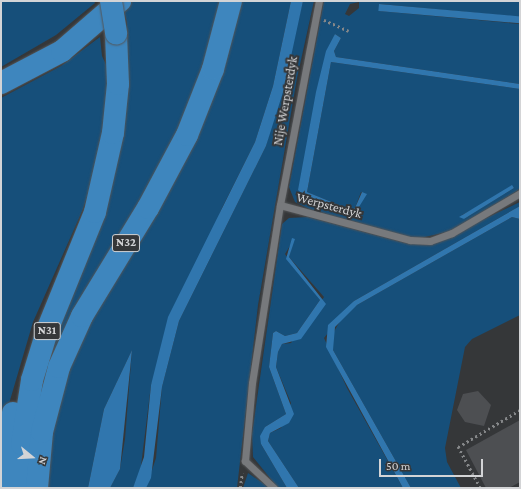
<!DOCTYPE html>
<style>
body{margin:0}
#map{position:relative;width:521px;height:489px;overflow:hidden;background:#353739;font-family:"Crimson Pro",serif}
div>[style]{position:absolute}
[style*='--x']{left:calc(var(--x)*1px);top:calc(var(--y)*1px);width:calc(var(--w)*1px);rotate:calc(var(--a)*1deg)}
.green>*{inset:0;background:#164f7a}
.water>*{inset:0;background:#3076ae;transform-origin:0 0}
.building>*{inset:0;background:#4d4f52}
.path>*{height:2.5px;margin-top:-1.25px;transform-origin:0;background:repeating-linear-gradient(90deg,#858789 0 2px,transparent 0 5px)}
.roads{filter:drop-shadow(0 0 1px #535557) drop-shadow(0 0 1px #535557)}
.service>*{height:7px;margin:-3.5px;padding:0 3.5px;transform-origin:3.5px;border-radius:3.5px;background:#77797c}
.trunk>*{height:22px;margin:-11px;padding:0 11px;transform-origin:11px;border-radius:11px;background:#3e86be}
.bridges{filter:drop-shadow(0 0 1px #535557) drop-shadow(0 0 1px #535557)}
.trunk-bridge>*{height:22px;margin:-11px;padding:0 11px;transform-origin:11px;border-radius:11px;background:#3e86be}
span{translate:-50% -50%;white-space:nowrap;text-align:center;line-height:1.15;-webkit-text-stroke:4px #353739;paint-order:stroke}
.shield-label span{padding:1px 3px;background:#353739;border:1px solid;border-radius:3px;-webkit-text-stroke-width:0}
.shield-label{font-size:12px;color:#d3d4d6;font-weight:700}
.street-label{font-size:13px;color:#d3d4d6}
.frame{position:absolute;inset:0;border:2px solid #d3d4d6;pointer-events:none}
.north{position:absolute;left:12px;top:437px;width:40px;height:40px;-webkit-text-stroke:3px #353739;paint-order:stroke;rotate:108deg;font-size:11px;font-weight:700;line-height:16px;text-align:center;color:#d3d4d6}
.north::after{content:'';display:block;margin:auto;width:14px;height:18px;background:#d3d4d6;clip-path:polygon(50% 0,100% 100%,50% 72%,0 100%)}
.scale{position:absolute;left:379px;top:459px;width:104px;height:18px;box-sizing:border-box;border:2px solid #d3d4d6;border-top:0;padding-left:5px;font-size:12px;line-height:14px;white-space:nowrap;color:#d3d4d6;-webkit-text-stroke:3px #353739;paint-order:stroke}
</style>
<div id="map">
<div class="green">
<div style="clip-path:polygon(1px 1px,94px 1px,95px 3px,56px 35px,1px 67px)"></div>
<div style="clip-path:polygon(133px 1px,223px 1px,214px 38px,162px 168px,28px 458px,39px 382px,76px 278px,127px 23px,124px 10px)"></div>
<div style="clip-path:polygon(238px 1px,291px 1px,273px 86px,255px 142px,222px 208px,151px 385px,140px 474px,133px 488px,110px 488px,120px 469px,125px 439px,132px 350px,104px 409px,88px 488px,44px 488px,59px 389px)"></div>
<div style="clip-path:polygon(303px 1px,314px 1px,297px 78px,258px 305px,237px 488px,146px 488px,156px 458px,162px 387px,179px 321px,266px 146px)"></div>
<div style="clip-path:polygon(evenodd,324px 1px,520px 1px,520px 17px,380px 4px,379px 11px,520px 24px,520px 84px,336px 57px,334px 51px,341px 38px,335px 34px,299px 195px,304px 200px,354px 215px,366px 194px,361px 192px,355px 208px,351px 210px,307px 192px,331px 62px,520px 89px,520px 188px,517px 191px,451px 231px,416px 239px,309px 209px,295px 202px,289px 187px,324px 1px,359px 2px,359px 8px,349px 16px,345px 14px,350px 4px,359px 2px,324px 1px,514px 187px,514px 188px,464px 219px,462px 215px,514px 187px)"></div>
<div style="clip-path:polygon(100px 37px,102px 56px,109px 71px,107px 109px,93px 179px,83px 209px,33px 322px,1px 431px,1px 98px,61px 66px)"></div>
<div style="clip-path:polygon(520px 202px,520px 206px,354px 301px,324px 338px,347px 388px,403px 488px,299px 488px,268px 441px,270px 433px,281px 428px,291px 403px,276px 367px,278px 352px,282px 344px,291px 343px,324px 297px,289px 257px,294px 239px,285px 254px,320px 300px,297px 333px,285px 336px,276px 331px,273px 333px,269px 367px,286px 414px,265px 427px,261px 444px,287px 488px,278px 488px,253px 457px,252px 434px,282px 224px,289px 218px,308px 217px,405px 243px,430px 245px)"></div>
<div style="clip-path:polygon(512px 217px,520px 219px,520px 315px,472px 339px,465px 347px,445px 448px,447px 462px,461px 488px,411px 488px,333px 350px,332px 335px,344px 314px,357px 305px)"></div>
<div style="clip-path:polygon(248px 473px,267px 486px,268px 488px,243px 488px)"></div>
</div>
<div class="water">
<div style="clip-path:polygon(291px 1px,303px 1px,284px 89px,266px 146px,179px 321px,162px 387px,151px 478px,146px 488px,133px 488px,144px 457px,151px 385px,168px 317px,255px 142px,273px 86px)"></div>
<div style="left:379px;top:4px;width:142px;height:7px;rotate:5deg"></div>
<div style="clip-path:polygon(335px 34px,341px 38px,334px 51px,336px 57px,520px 84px,520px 89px,331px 62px,307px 192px,351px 210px,355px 208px,362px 192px,367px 194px,354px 215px,313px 204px,298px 190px,316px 92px,326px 51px)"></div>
<div style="clip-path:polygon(512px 185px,514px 188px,464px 219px,459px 217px)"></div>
<div style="clip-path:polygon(520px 206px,520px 219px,512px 217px,357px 305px,335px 327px,333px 350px,411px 488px,403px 488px,326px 347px,328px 325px,354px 301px)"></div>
<div style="clip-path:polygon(292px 238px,295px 239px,289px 257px,326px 304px,301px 339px,282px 344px,278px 352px,276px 367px,294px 414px,289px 423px,270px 433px,268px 441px,299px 488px,287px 488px,261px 444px,260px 436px,265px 427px,286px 414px,269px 367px,273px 333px,276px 331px,285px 336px,297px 333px,320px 300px,286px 259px)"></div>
<div style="clip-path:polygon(132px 350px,120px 469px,110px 488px,88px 488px,104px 409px)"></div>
</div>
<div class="building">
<div style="clip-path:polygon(478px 391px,491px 405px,484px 426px,465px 422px,457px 410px,463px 394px)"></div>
<div style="clip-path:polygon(520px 420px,520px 482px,509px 488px,486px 488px,466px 450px)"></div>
</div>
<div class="path">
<div style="--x:324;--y:20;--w:27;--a:24"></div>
<div style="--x:240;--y:488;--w:15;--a:-82"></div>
<div style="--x:480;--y:488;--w:47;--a:-118.2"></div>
<div style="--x:458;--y:447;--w:72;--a:-30.8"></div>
<div style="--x:519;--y:488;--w:1;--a:-45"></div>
</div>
<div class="roads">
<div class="service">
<div style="--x:280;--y:205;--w:208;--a:-79.2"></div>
<div style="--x:274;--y:488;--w:40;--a:-137"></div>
<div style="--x:245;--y:461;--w:78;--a:-84.9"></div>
<div style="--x:252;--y:383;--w:180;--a:-81.1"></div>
<div style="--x:280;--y:205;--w:135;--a:15.1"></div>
<div style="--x:410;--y:240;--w:20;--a:3"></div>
<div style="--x:430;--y:241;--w:23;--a:-20"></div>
<div style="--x:452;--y:233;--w:79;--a:-30.5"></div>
</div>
<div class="trunk">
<div style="--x:1;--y:83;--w:69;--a:-27.7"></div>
<div style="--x:62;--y:51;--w:77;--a:-40.8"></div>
<div style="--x:1;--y:483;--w:71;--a:-80.3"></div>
<div style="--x:22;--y:488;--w:44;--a:-90"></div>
<div style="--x:22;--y:444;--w:65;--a:-81.1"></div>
<div style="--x:32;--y:380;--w:54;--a:-72.9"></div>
<div style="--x:48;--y:328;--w:125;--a:-67.9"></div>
<div style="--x:95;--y:212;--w:81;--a:-77.2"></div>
<div style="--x:113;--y:133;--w:49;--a:-84.2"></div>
<div style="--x:118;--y:84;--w:50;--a:-92.3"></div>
<div style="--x:37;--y:488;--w:56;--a:-84.9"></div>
<div style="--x:42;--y:432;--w:67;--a:-75.3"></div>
<div style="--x:59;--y:367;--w:56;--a:-65.7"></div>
<div style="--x:82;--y:316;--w:127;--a:-58.6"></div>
<div style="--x:148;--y:208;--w:83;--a:-61.9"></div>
<div style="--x:187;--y:135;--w:71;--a:-68.5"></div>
<div style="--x:213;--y:69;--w:70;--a:-75.2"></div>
</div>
</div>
<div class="bridges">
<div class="trunk-bridge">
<div style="--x:111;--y:1;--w:33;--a:81"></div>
</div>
</div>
<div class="shield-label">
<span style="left:126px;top:243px">N32</span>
<span style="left:47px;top:331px">N31</span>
</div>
<div class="street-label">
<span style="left:286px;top:101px;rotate:-80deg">Nije Werpsterdyk</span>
<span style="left:329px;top:206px;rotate:15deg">Werpsterdyk</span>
</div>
<div class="frame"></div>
<div class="north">N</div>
<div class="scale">50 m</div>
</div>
